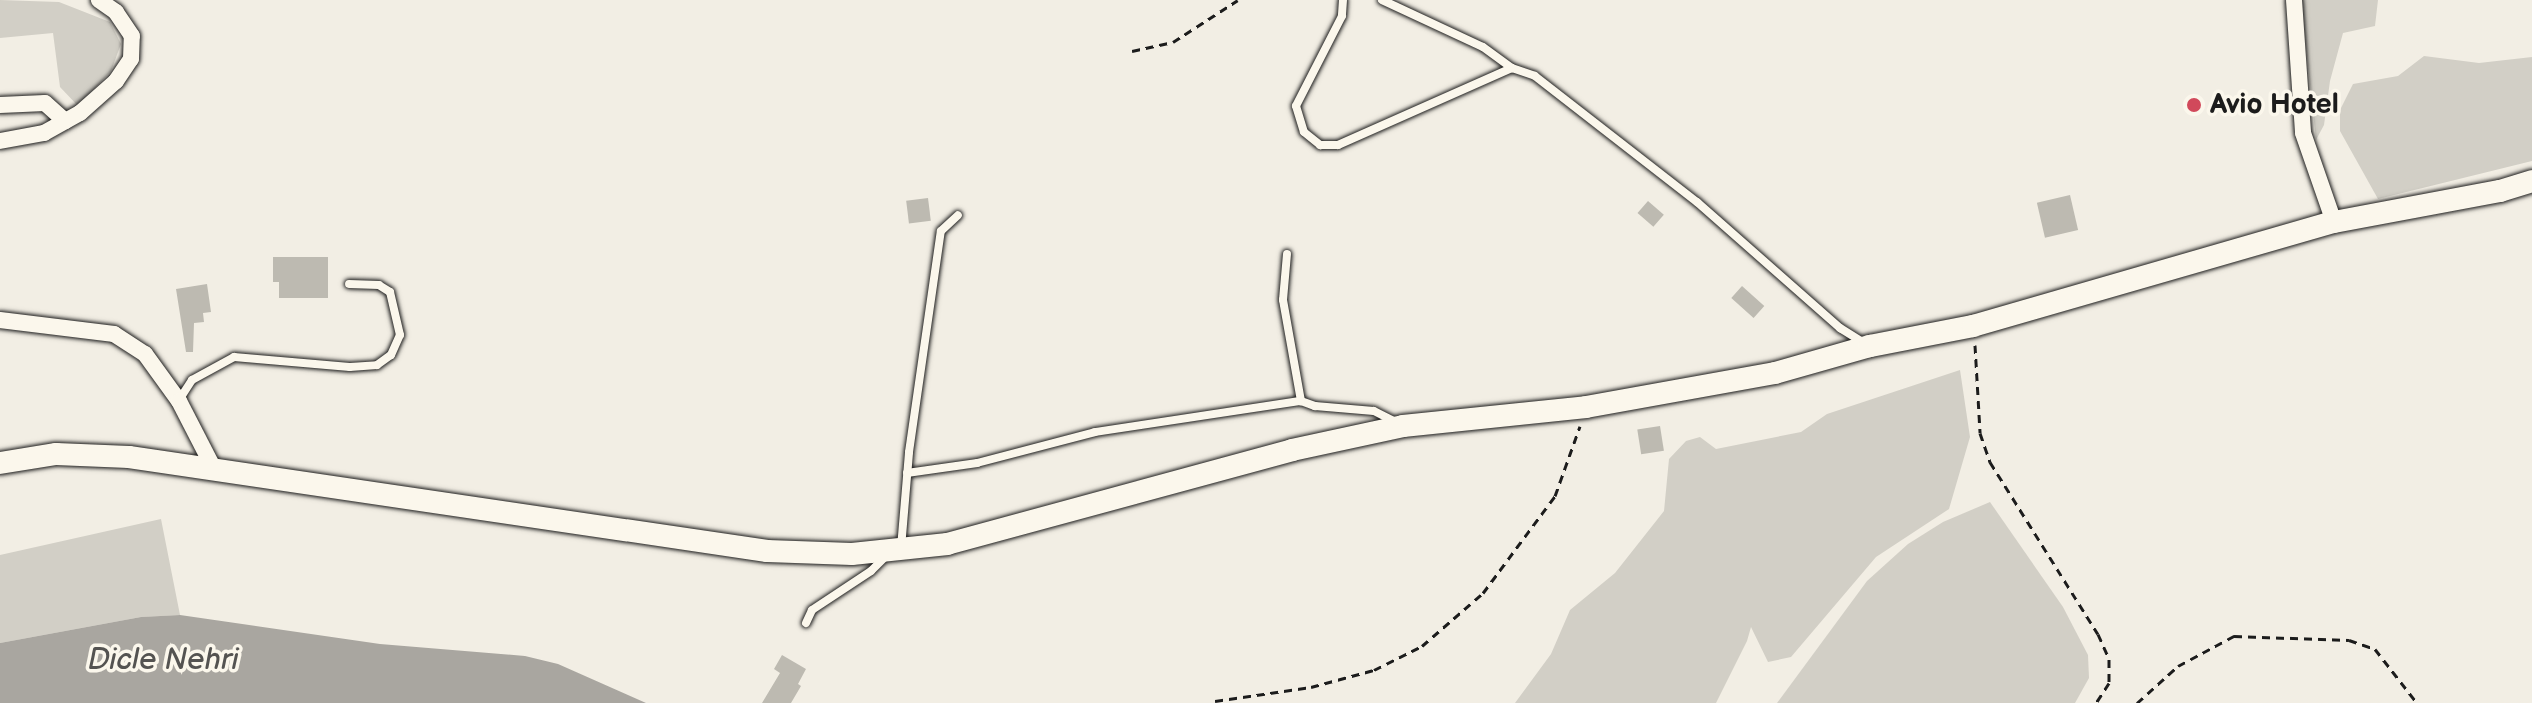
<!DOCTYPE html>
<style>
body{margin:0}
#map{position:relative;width:2532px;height:703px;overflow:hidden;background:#f2eee4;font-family:"Balsamiq Sans",sans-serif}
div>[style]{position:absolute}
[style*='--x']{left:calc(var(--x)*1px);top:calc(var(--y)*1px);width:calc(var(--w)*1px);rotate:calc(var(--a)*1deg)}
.green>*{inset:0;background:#d2cfc6}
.water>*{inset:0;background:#a9a6a0}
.building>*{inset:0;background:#bdbab1;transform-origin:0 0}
.path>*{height:3px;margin-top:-1.5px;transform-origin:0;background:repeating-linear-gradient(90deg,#1c1c1c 0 8px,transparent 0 14px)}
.roads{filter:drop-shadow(0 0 2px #1c1c1c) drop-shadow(0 0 2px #1c1c1c)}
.lane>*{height:8px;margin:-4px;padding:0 4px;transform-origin:4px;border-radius:4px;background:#fbf7ec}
.street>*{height:16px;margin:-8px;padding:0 8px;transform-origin:8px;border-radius:8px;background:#fbf7ec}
.secondary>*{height:22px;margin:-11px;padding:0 11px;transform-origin:11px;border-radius:11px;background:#fbf7ec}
.dots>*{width:22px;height:22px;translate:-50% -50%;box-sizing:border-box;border:4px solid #fbf7ec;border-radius:50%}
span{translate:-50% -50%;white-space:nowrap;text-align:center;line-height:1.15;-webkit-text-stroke:7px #fbf7ec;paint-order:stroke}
.poi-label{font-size:28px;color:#1c1c1c;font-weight:700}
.left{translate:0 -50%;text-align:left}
.water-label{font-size:30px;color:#545351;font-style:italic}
</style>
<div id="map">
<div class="green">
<div style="clip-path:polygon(0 0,59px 2px,110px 22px,121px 44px,111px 71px,78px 106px,60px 87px,53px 33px,0 38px)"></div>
<div style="clip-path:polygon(2301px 0,2378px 0,2375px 26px,2343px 33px,2330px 81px,2324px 125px,2316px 140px)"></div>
<div style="clip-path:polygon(2424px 56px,2479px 63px,2532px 57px,2532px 161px,2378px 199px,2340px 131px,2340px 110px,2353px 84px,2398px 76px)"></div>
<div style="clip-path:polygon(1960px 370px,1970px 437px,1949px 509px,1876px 557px,1791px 657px,1768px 662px,1751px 627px,1747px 641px,1716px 703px,1515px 703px,1551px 654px,1570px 610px,1615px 573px,1664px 511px,1669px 459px,1686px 441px,1700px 437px,1716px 449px,1801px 432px,1827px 414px)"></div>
<div style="clip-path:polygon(1990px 502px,2063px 607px,2088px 655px,2089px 678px,2075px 703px,1777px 703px,1867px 581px,1908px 544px,1943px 522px)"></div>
<div style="clip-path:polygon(161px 519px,180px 615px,141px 617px,0 643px,0 555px)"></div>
</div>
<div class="water">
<div style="clip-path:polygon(180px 615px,380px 644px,525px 656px,558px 664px,646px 703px,0 703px,0 643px,141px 617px)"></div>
</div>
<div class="building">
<div style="left:2070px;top:195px;width:36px;height:34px;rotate:77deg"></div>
<div style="left:928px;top:198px;width:23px;height:22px;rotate:83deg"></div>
<div style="left:1648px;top:201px;width:21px;height:16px;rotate:41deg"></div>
<div style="clip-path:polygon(273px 257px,328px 257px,328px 298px,279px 298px,279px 282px,273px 282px)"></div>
<div style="clip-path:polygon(207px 284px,211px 312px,203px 313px,204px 322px,194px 323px,193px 352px,186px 352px,176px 289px)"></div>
<div style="left:1742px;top:286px;width:30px;height:16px;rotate:42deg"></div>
<div style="left:1660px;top:426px;width:25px;height:23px;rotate:81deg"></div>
<div style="clip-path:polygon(782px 655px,806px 669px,798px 684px,801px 686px,791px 703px,762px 703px,780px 673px,774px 669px)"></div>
</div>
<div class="path">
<div style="--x:1132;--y:51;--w:42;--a:-12.4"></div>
<div style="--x:1173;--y:42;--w:77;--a:-32.9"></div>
<div style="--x:1975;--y:345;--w:88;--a:86.7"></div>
<div style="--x:1980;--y:433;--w:31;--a:71"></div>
<div style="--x:1990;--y:462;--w:203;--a:57.9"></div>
<div style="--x:2098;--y:634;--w:27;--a:66"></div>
<div style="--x:2109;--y:659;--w:24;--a:90"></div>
<div style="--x:2109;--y:683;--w:24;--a:123"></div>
<div style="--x:1215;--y:701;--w:97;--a:-8.3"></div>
<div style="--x:1311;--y:687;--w:65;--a:-15.1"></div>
<div style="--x:1374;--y:670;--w:54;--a:-26.6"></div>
<div style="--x:1422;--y:646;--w:81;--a:-41"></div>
<div style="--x:1483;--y:593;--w:121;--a:-53.4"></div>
<div style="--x:1555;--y:496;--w:74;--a:-70.3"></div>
<div style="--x:2137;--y:703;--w:55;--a:-42.1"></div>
<div style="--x:2178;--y:666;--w:64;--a:-28.2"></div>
<div style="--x:2234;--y:636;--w:115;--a:2"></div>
<div style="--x:2349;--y:640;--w:28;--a:19"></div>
<div style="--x:2375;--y:649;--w:68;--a:52.1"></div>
</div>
<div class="roads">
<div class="lane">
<div style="--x:1343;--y:0;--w:16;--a:94"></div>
<div style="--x:1342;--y:16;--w:101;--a:117.1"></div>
<div style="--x:1296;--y:106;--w:27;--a:73"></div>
<div style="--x:1304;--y:132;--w:21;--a:39"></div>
<div style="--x:1320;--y:145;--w:18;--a:0"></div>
<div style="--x:1338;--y:145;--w:190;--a:-23.9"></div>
<div style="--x:1512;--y:68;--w:24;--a:19"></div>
<div style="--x:1535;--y:76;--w:205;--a:37.9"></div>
<div style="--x:1697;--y:202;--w:191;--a:41.4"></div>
<div style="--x:1840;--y:328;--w:31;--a:32"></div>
<div style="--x:1382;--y:0;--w:111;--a:25"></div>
<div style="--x:1483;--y:47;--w:36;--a:36"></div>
<div style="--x:1287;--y:254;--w:46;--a:95"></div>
<div style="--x:1283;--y:300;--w:103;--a:79.9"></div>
<div style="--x:1301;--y:401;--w:15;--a:20"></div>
<div style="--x:1315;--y:406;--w:59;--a:4.8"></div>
<div style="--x:1374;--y:411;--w:29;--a:27"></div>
<div style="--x:179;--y:400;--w:24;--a:-57"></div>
<div style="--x:192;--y:380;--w:48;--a:-28.7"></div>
<div style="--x:234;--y:357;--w:116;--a:4.9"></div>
<div style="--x:350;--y:367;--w:27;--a:-4"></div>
<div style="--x:377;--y:365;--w:17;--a:-36"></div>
<div style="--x:391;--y:355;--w:22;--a:-66"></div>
<div style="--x:400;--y:335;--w:44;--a:-103.1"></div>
<div style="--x:390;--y:292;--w:13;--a:-148"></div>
<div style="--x:379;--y:285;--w:30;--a:-178"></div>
<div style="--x:907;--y:473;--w:71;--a:-8.1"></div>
<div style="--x:977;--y:463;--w:122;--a:-14.7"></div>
<div style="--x:1095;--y:432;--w:208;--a:-8.6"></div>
<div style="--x:901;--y:548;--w:96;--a:-85.2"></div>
<div style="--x:909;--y:452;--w:223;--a:-81.8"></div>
<div style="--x:941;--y:231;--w:23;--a:-43"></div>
<div style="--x:806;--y:623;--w:14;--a:-65"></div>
<div style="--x:812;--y:610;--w:71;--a:-33.5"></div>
<div style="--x:871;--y:571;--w:21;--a:-45"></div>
</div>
<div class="street">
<div style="--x:2294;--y:0;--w:133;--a:86.1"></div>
<div style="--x:2303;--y:133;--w:94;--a:70.8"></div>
<div style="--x:0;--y:105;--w:45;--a:-2.5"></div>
<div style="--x:45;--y:103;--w:27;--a:42"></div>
<div style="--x:0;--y:141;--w:45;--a:-10.3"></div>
<div style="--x:44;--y:133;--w:41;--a:-29.1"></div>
<div style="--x:80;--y:113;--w:48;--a:-41.6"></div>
<div style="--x:116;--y:81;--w:27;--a:-56"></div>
<div style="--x:131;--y:59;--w:23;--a:-88"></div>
<div style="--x:132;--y:36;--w:29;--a:-124"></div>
<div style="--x:116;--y:12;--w:21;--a:-145"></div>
<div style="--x:0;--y:320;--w:115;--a:7"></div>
<div style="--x:114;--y:334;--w:37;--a:33"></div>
<div style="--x:145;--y:354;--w:58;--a:54.1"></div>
<div style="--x:179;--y:401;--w:76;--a:62.8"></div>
</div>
<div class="secondary">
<div style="--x:0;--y:463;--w:57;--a:-9.1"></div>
<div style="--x:56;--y:454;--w:73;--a:2.4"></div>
<div style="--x:129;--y:457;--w:645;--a:8.38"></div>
<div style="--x:767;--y:551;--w:85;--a:2"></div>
<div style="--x:852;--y:554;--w:96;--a:-6"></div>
<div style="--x:947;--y:544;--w:358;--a:-15.2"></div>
<div style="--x:1292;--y:450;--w:114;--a:-12.2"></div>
<div style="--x:1403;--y:426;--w:184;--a:-5.9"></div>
<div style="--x:1586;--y:407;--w:192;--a:-10.2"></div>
<div style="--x:1775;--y:373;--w:99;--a:-15.9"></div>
<div style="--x:1870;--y:346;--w:105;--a:-11"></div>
<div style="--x:1973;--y:326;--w:376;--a:-16.1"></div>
<div style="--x:2334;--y:222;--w:169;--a:-10.6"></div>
<div style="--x:2500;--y:191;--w:34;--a:-17"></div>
</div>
</div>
<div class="dots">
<div style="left:2194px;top:105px;background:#d1495b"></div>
</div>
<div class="poi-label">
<span class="left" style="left:2210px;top:105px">Avio Hotel</span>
</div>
<div class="water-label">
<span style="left:163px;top:660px">Dicle Nehri</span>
</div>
</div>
